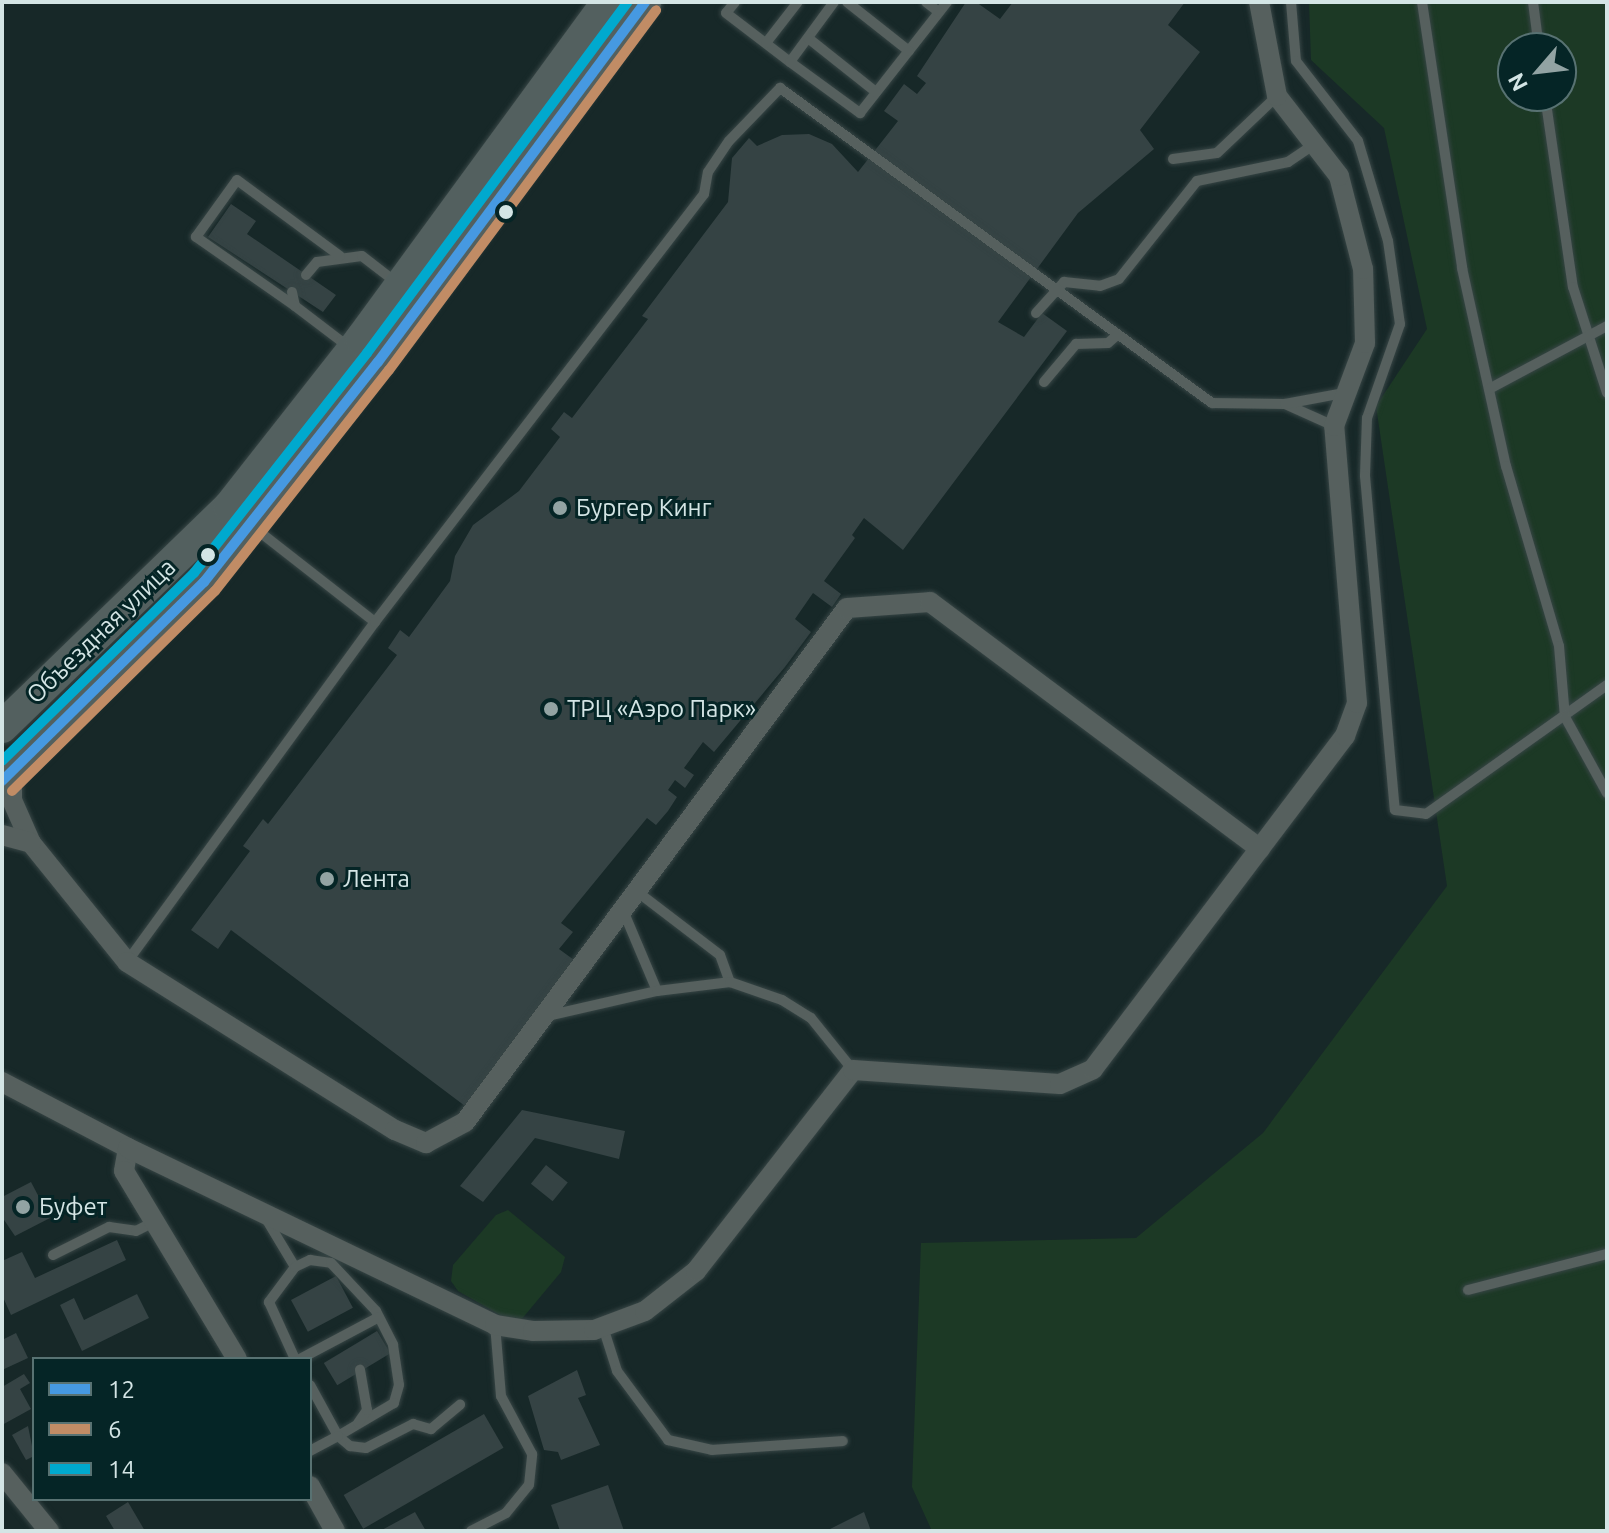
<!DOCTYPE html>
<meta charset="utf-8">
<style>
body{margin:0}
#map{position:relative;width:1609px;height:1533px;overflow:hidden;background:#172828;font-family:Ubuntu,sans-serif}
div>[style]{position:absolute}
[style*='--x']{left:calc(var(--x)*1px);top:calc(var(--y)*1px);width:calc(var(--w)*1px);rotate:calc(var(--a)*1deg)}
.green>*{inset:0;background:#1c3925}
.building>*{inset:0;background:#354344;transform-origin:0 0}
.roads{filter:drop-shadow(0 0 2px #374545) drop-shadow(0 0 2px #374545)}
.service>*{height:10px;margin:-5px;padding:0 5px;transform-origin:5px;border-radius:5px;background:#56605e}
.minor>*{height:20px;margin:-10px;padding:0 10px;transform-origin:10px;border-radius:10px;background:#56605e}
.primary>*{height:32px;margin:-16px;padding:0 16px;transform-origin:16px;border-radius:16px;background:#53605f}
.bus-1>*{height:10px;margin:-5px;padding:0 5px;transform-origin:5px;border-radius:5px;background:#4699e1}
.bus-2>*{height:10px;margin:-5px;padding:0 5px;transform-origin:5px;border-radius:5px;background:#c18c65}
.bus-3>*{height:10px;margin:-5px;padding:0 5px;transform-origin:5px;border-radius:5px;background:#00a9ce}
.dots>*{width:22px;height:22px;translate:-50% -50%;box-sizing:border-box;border:4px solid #052526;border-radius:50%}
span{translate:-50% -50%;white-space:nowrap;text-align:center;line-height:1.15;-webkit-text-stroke:6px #052526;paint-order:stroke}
.poi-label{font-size:24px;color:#d4e5e5}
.left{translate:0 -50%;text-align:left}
.street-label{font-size:24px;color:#d4e5e5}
.frame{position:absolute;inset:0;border:4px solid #d4e5e5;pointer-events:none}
.legend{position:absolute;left:32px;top:1357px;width:280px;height:144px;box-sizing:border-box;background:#052526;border:2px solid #587272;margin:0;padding:10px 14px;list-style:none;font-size:24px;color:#d4e5e5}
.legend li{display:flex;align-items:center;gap:16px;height:40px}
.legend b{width:40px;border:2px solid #587272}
.north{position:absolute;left:1497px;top:32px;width:80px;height:80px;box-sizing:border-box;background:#052526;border:2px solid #587272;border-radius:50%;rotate:242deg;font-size:22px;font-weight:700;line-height:32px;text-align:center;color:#d4e5e5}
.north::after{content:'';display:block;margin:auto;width:28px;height:36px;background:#92a3a3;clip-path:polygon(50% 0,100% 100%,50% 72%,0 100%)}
</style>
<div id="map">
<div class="green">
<div style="clip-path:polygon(evenodd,1309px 2px,1607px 2px,1607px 1531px,932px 1531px,912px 1487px,921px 1243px,1136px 1238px,1263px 1133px,1447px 886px,1376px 406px,1427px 329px,1384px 128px,1311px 60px,1309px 2px,1513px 48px,1561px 48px,1561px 96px,1513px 96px,1513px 48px)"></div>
<div style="clip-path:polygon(508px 1210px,565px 1257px,561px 1272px,521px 1320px,509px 1320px,458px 1291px,451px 1281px,453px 1265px,496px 1215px)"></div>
</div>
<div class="building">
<div style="clip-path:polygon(966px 2px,976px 2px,1000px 19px,1013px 2px,1185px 2px,1168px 25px,1200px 52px,1140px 130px,1154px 149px,1078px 213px,998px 322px,1024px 337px,1042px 313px,1067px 331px,903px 550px,864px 518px,852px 535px,855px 538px,824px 581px,841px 594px,832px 607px,813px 593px,795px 619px,811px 632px,785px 667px,714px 752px,703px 742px,684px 768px,694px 775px,685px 788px,675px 780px,668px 790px,677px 797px,668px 811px,656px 825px,647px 818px,561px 923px,573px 932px,559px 949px,574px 960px,469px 1109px,231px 930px,218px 949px,191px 930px,250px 851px,243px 846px,263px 819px,268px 824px,397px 655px,388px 648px,400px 630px,409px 637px,450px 581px,455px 556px,473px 525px,519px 491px,560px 437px,551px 429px,564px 412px,572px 418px,648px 319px,642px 316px,728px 202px,732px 158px,749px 138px,757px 146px,782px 135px,809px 134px,832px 144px,858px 172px,898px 121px,884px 111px,904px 84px,917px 94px,926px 83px,917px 76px)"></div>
<div style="clip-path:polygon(231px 204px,256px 221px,247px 234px,336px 295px,323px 312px,208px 237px)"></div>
<div style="clip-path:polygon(522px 1110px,625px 1131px,619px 1159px,535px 1138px,483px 1202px,460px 1186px)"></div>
<div style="left:546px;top:1165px;width:28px;height:24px;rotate:39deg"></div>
<div style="clip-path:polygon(31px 1182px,50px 1218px,15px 1236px,2px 1217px,2px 1197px)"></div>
<div style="clip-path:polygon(117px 1240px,126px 1260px,11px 1315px,2px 1295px,2px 1261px,22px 1252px,35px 1278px)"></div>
<div style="left:336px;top:1276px;width:36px;height:51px;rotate:62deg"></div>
<div style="clip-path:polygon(137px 1294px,149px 1318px,82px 1351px,60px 1305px,74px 1298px,84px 1320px)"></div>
<div style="left:377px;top:1331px;width:26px;height:62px;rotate:59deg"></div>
<div style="clip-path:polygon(16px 1333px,28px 1358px,2px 1370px,2px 1340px)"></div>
<div style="clip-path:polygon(577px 1370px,586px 1395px,578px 1398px,600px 1445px,561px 1460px,558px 1452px,544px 1450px,528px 1396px)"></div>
<div style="clip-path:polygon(24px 1374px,30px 1383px,20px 1389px,31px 1409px,2px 1425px,2px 1387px)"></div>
<div style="left:484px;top:1414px;width:39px;height:162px;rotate:60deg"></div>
<div style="clip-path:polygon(28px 1426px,34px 1456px,26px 1460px,12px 1435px)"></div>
<div style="clip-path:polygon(608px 1485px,624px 1531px,560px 1531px,551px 1505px)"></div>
<div style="clip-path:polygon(128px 1502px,145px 1531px,115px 1531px,106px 1516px)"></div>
<div style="clip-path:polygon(415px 1512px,426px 1531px,380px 1531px)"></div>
<div style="clip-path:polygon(864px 1512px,871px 1531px,826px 1531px)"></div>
</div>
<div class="roads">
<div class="service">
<div style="--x:735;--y:2;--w:14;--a:129"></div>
<div style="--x:726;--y:13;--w:81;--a:37.4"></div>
<div style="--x:834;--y:2;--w:74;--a:126.3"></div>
<div style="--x:790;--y:62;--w:87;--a:36.1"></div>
<div style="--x:860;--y:113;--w:141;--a:-51.9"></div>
<div style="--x:847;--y:2;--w:79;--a:38.3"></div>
<div style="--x:926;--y:2;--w:16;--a:38"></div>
<div style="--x:1291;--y:2;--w:59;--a:85.2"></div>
<div style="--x:1296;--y:61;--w:101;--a:52.2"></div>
<div style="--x:1358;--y:141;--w:104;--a:73.3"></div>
<div style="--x:1388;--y:241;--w:84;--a:81.8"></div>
<div style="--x:1400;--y:324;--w:100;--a:109.3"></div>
<div style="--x:1367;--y:418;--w:58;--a:92"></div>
<div style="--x:1365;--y:476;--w:335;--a:84.9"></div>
<div style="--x:1395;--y:810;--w:31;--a:7"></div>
<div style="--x:1426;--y:814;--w:222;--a:-35.5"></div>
<div style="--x:1422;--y:2;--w:269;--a:81.4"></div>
<div style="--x:1462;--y:268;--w:203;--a:77.5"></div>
<div style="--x:1506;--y:466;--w:188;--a:73.6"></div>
<div style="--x:1559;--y:646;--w:71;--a:85.2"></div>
<div style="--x:1565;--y:717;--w:87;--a:61.1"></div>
<div style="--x:1533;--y:2;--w:46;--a:82.6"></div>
<div style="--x:808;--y:38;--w:87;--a:38.5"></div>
<div style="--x:766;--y:43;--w:51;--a:-52.2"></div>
<div style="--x:1545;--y:96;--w:193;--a:81.7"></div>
<div style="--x:1573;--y:287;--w:111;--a:72.2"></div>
<div style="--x:1173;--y:159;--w:44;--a:-7.8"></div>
<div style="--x:1217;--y:153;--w:83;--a:-43.5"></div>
<div style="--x:306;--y:275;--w:17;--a:-50"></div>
<div style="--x:317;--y:262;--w:45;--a:-7.6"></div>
<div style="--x:362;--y:256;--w:44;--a:37.6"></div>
<div style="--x:292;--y:292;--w:14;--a:78"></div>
<div style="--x:295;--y:306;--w:58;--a:37.3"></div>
<div style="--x:341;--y:341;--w:12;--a:70"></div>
<div style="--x:295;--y:306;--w:121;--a:-145.1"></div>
<div style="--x:196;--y:237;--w:70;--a:-54.3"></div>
<div style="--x:237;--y:180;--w:128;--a:36.4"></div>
<div style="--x:1036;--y:313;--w:42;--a:-47.9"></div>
<div style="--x:1064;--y:282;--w:36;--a:6"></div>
<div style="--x:1100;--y:286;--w:20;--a:-20"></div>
<div style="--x:1119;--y:279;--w:125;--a:-51.5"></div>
<div style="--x:1197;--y:181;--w:93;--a:-11.8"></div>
<div style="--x:1288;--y:162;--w:34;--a:-34"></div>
<div style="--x:1044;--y:382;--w:50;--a:-49.9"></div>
<div style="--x:1076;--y:344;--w:32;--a:-2"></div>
<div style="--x:1108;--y:343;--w:11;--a:-41"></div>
<div style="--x:1489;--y:389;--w:134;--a:-28.1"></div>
<div style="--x:1285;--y:404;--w:54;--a:24.2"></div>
<div style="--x:252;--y:526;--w:156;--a:38"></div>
<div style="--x:635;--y:890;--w:107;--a:37.4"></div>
<div style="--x:720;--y:955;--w:29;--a:70"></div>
<div style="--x:622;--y:908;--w:90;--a:67.1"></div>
<div style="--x:127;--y:962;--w:421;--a:-53.9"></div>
<div style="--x:375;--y:622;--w:540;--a:-52.45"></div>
<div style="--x:704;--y:194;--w:22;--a:-80"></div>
<div style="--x:708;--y:172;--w:37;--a:-56"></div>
<div style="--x:729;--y:141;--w:74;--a:-46.1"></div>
<div style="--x:780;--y:88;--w:535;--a:36.1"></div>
<div style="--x:1212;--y:403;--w:73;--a:0.8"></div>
<div style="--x:1285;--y:404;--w:59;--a:-10.7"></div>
<div style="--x:547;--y:1016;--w:113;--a:-12.8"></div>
<div style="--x:657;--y:991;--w:74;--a:-7"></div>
<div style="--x:730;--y:982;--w:55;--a:19.1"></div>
<div style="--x:782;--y:1000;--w:34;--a:32"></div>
<div style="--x:811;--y:1018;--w:67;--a:51.1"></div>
<div style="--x:265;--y:1217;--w:58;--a:59"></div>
<div style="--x:295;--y:1267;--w:44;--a:126.6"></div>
<div style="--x:269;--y:1302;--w:63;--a:65.5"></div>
<div style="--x:53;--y:1255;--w:63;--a:-26.6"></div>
<div style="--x:109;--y:1227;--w:27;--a:8"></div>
<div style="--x:136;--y:1231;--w:20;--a:-27"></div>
<div style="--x:295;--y:1267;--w:17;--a:-25"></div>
<div style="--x:310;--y:1260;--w:21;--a:8"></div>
<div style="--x:331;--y:1263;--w:66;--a:46.8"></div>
<div style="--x:376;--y:1311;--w:38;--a:63"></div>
<div style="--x:393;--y:1345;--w:40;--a:81.5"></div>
<div style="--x:399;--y:1385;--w:19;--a:106"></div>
<div style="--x:394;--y:1403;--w:65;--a:149.5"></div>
<div style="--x:338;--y:1436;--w:16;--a:40"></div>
<div style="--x:350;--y:1446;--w:16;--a:7"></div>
<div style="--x:366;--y:1448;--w:53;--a:-27.1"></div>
<div style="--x:413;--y:1424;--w:19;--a:16"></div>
<div style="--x:431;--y:1429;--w:38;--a:-40"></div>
<div style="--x:1468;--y:1290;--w:144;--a:-14.5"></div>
<div style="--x:603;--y:1327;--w:46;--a:72.3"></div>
<div style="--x:617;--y:1371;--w:86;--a:53.5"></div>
<div style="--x:668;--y:1440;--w:45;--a:12.8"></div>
<div style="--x:712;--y:1450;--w:131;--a:-3.9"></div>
<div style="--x:300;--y:1359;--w:89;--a:-28"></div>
<div style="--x:310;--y:1385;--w:58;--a:61.2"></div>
<div style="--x:338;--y:1436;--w:32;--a:152"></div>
<div style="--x:358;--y:1423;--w:16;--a:-55"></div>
<div style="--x:367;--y:1410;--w:41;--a:-99.9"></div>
<div style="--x:471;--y:1531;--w:39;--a:-27"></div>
<div style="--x:506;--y:1513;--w:36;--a:-51"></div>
<div style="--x:529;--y:1485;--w:31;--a:-84"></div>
<div style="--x:532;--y:1454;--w:66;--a:-118.1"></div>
<div style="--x:501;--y:1396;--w:71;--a:-94.8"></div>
</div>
<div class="minor">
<div style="--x:12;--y:771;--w:29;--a:90"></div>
<div style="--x:12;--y:800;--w:47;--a:66.2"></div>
<div style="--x:31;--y:843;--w:153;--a:51.1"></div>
<div style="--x:127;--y:962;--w:316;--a:32.1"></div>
<div style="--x:395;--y:1130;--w:34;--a:23"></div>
<div style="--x:426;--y:1143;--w:44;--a:-28.3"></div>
<div style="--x:465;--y:1122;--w:640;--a:-53.38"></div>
<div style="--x:847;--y:608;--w:83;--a:-4.1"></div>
<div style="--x:930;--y:602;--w:412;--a:36.8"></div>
<div style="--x:2;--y:835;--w:30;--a:15"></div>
<div style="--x:2;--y:1082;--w:142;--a:27.6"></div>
<div style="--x:128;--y:1148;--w:23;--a:100"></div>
<div style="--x:124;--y:1171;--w:219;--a:59"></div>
<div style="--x:128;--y:1148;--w:407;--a:25.7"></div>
<div style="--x:495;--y:1325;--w:38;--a:9"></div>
<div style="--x:533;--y:1331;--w:61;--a:-0.9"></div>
<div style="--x:594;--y:1330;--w:54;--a:-20.4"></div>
<div style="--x:645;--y:1311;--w:65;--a:-38.1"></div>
<div style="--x:696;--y:1271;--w:255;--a:-52"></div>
<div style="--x:853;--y:1070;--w:207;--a:3.9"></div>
<div style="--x:1060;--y:1084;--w:36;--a:-24"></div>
<div style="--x:1093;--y:1069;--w:418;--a:-52.9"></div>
<div style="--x:1345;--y:736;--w:35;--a:-70"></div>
<div style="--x:1357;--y:703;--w:278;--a:-94.7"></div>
<div style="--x:1334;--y:426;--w:89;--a:-69.5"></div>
<div style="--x:1365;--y:343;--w:74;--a:-91.5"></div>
<div style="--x:1363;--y:269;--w:96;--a:-104.5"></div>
<div style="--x:1339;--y:176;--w:101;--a:-127.8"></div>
<div style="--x:1277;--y:96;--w:96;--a:-100.8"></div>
<div style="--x:2;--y:1473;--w:75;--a:51"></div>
<div style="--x:310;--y:1486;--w:51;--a:60.9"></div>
</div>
<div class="primary">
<div style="--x:2;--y:727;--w:316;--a:-44.1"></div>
<div style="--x:229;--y:507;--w:214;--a:-51.8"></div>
<div style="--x:361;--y:339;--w:418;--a:-53.8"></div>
<div style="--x:2;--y:781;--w:284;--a:-44.6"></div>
<div style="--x:204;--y:582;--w:280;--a:-51.7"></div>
<div style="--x:378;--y:362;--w:448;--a:-53.4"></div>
</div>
</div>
<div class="bus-1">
<div style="--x:2;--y:781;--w:284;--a:-44.6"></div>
<div style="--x:204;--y:582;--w:280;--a:-51.7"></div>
<div style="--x:378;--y:362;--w:448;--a:-53.4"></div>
</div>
<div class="bus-2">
<div style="--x:12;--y:791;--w:285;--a:-44.6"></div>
<div style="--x:215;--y:591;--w:281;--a:-51.8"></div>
<div style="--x:389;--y:370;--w:448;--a:-53.4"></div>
</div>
<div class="bus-3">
<div style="--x:2;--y:761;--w:269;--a:-44.4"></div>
<div style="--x:194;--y:573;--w:280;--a:-51.8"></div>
<div style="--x:367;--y:353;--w:437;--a:-53.4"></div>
</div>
<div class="dots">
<div style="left:506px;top:212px;background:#d4e5e5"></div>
<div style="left:560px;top:508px;background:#92a3a3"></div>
<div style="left:208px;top:555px;background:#d4e5e5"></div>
<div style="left:551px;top:709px;background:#92a3a3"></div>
<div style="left:327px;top:879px;background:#92a3a3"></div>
<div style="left:23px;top:1207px;background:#92a3a3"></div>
</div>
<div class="poi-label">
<span class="left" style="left:576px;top:508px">Бургер Кинг</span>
<span class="left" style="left:567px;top:709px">ТРЦ «Аэро Парк»</span>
<span class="left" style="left:343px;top:879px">Лента</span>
<span class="left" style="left:39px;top:1207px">Буфет</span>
</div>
<div class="street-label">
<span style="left:101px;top:631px;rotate:-44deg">Объездная улица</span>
</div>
<div class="frame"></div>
<ul class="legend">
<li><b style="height:10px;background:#4699e1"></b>12</li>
<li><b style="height:10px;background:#c18c65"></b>6</li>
<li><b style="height:10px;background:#00a9ce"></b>14</li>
</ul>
<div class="north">N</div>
</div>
